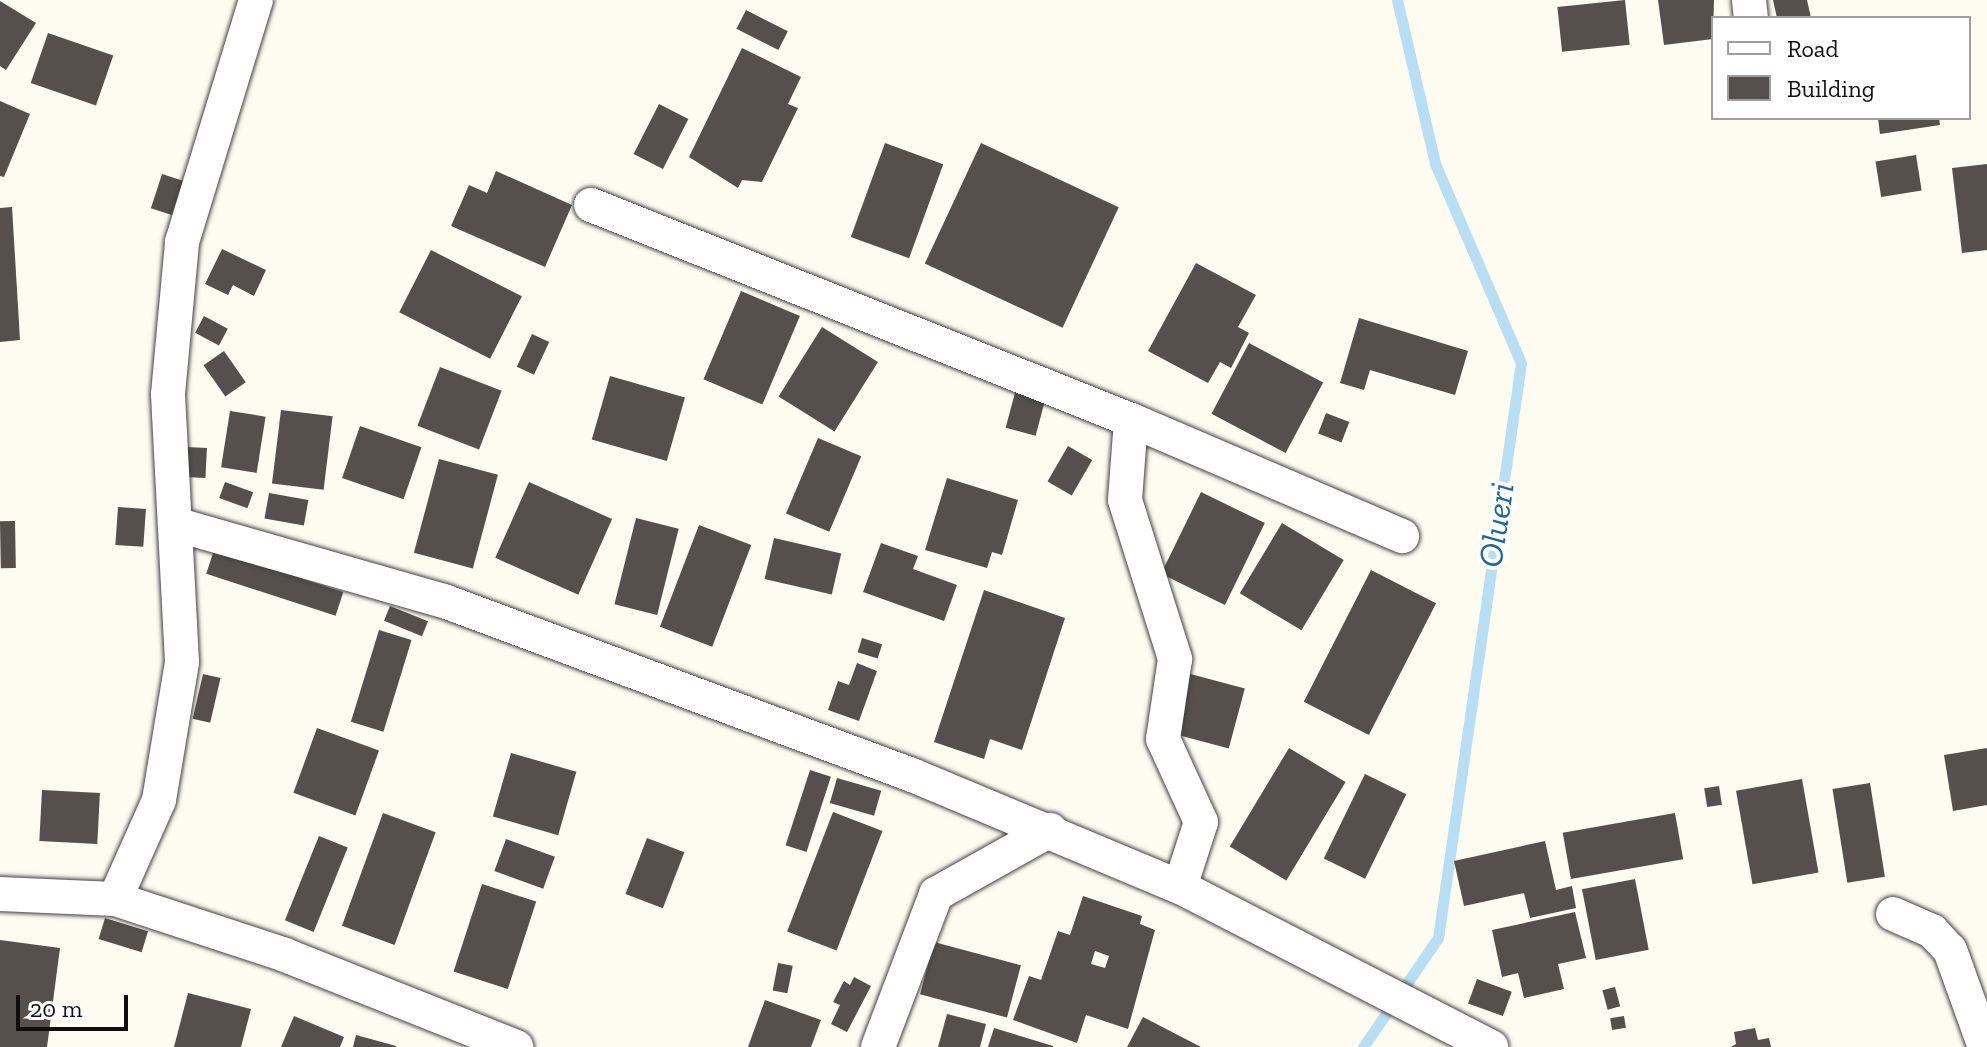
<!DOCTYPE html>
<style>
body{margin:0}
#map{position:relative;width:1987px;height:1047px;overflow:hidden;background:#fefbf0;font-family:"Zilla Slab",serif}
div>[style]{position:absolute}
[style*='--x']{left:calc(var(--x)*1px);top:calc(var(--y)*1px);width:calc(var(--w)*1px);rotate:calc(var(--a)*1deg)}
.stream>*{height:11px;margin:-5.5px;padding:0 5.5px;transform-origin:5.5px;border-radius:5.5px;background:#b7def3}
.building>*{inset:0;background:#564f4b;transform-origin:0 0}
.roads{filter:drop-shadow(0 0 2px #414141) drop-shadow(0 0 2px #414141)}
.street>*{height:34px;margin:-17px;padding:0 17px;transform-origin:17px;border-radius:17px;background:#fff}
span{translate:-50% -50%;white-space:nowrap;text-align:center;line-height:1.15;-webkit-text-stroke:8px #fff;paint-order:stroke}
.water-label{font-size:34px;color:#1d679a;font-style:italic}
.legend{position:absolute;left:1711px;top:16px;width:260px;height:104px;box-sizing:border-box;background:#fff;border:2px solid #9f9f9f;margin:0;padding:10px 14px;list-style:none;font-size:24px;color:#0e0e0e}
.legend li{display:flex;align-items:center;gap:16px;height:40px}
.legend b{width:40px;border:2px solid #9f9f9f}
.scale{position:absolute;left:16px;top:995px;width:112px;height:36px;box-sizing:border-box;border:4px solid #0e0e0e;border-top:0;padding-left:10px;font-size:24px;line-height:28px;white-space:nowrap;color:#0e0e0e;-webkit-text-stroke:6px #fff;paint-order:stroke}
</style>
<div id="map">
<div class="stream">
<div style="--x:1363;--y:1047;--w:132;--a:-55.5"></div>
<div style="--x:1438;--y:938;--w:581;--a:-81.79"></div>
<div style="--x:1521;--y:363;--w:218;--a:-113.3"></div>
<div style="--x:1435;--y:163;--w:167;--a:-103.1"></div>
</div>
<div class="building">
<div style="left:1625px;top:0;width:45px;height:68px;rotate:84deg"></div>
<div style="clip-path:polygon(1658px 0,1714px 0,1713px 39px,1664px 45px)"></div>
<div style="clip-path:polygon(1773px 0,1807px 0,1811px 18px,1777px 18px)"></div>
<div style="clip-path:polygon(0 1px,36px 23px,6px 70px,0 66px)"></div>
<div style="left:746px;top:10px;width:47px;height:21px;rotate:27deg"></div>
<div style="left:48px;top:33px;width:69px;height:53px;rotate:19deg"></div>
<div style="clip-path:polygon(742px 48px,801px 77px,788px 104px,798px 108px,762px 182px,742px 180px,738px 188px,689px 157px)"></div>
<div style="clip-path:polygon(0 101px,30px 114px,4px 177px,0 176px)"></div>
<div style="left:659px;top:104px;width:33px;height:56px;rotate:27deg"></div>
<div style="clip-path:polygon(1878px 118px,1939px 118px,1940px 125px,1880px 134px)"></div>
<div style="left:885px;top:143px;width:62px;height:100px;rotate:20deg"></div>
<div style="left:981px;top:143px;width:152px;height:133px;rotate:25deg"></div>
<div style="left:1916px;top:155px;width:36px;height:41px;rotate:81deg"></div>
<div style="clip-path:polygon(1987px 164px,1987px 250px,1962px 253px,1952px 168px)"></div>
<div style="clip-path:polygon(496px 171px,572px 205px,545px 267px,451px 226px,469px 185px,487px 193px)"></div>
<div style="left:162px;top:174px;width:22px;height:36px;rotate:18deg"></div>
<div style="clip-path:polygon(12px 207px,20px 340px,0 342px,0 208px)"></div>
<div style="clip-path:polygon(222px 249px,266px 270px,254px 296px,233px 285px,228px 295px,205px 284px)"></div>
<div style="left:431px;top:250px;width:102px;height:70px;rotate:27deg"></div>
<div style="clip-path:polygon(1196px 263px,1256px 295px,1238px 327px,1249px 333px,1231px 368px,1220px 362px,1208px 383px,1148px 351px)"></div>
<div style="left:741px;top:291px;width:64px;height:96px;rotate:23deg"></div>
<div style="left:204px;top:316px;width:27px;height:19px;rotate:28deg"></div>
<div style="clip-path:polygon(1359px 318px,1468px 351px,1455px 395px,1370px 370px,1364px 390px,1340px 383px)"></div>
<div style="left:822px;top:327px;width:66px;height:82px;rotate:32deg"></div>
<div style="left:532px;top:334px;width:19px;height:36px;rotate:25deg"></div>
<div style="left:1249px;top:343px;width:84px;height:80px;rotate:28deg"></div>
<div style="left:224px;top:351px;width:38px;height:25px;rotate:55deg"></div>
<div style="left:440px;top:367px;width:66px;height:63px;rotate:21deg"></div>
<div style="left:610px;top:376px;width:78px;height:66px;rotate:16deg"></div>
<div style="left:1016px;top:389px;width:31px;height:40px;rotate:15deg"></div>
<div style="left:281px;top:410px;width:52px;height:74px;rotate:7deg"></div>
<div style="left:230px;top:411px;width:36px;height:57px;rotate:9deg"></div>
<div style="left:1326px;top:413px;width:25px;height:22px;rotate:21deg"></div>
<div style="left:360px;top:426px;width:65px;height:55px;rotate:19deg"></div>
<div style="left:818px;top:438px;width:47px;height:82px;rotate:23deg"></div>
<div style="left:1068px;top:446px;width:28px;height:41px;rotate:30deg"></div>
<div style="left:187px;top:447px;width:20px;height:30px;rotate:3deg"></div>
<div style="left:439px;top:459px;width:61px;height:97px;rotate:15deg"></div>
<div style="clip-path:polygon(947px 478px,1018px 500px,1002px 555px,992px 552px,987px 568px,925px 550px)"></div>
<div style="left:225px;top:482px;width:30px;height:17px;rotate:20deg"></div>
<div style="left:529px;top:482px;width:91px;height:83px;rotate:24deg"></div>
<div style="left:1201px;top:492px;width:71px;height:91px;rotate:26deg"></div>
<div style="left:269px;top:493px;width:40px;height:26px;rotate:10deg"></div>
<div style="left:118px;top:507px;width:28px;height:38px;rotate:4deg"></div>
<div style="left:636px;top:518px;width:44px;height:89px;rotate:14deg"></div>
<div style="left:15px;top:521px;width:47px;height:15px;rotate:89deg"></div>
<div style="left:1282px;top:523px;width:72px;height:82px;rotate:31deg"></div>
<div style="left:699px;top:525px;width:56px;height:109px;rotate:21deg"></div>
<div style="left:774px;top:538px;width:69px;height:42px;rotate:13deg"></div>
<div style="clip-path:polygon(881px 543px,918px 556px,913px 569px,957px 585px,944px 621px,863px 592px)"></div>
<div style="left:214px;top:550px;width:136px;height:25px;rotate:18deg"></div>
<div style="left:1371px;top:570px;width:73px;height:148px;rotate:27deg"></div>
<div style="clip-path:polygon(984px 590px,1065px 618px,1022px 750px,990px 739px,984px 759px,934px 742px)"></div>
<div style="left:390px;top:606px;width:41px;height:16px;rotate:22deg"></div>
<div style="left:379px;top:630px;width:34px;height:96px;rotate:17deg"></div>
<div style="left:862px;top:638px;width:21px;height:15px;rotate:17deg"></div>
<div style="clip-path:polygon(857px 663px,877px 671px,859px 721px,828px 710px,838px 681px,849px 685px)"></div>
<div style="left:1183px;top:672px;width:64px;height:62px;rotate:15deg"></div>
<div style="left:203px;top:674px;width:18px;height:46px;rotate:13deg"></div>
<div style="left:317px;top:728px;width:66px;height:69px;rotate:20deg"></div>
<div style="left:1289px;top:748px;width:66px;height:115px;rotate:31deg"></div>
<div style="clip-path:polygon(1987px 748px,1987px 805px,1953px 811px,1944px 755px)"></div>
<div style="left:511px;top:753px;width:68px;height:66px;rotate:16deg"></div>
<div style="left:810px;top:770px;width:22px;height:79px;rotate:18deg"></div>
<div style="left:1365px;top:774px;width:46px;height:94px;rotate:26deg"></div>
<div style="left:837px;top:778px;width:46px;height:26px;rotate:16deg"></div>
<div style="left:1802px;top:779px;width:95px;height:67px;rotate:80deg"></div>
<div style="left:1870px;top:783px;width:95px;height:38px;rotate:81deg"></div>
<div style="left:1719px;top:786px;width:19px;height:15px;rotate:81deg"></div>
<div style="left:42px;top:790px;width:58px;height:51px;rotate:3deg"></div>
<div style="left:833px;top:812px;width:53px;height:128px;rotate:21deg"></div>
<div style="left:383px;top:813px;width:56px;height:120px;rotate:20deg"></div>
<div style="left:1675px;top:813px;width:47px;height:114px;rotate:80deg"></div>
<div style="left:319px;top:836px;width:31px;height:91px;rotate:22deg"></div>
<div style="left:647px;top:838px;width:40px;height:60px;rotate:21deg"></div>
<div style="left:506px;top:839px;width:52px;height:34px;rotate:20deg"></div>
<div style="clip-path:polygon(1545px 841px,1556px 890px,1572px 886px,1576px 908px,1530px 918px,1524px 893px,1464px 906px,1454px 861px)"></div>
<div style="left:1635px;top:879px;width:72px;height:54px;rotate:79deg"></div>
<div style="left:482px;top:884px;width:57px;height:92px;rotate:18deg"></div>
<div style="clip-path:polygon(evenodd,1083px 896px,1142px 916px,1140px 924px,1155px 930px,1128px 1029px,1086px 1015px,1077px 1043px,1013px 1020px,1029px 976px,1041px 980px,1058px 931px,1070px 935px,1083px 896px,1095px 951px,1109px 956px,1105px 968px,1091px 964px,1095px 951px)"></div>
<div style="clip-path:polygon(1575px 912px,1586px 958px,1558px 964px,1564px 989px,1524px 998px,1518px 973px,1502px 977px,1492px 930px)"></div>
<div style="left:105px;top:918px;width:45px;height:22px;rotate:17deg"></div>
<div style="clip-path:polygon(0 940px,60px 948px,47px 1047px,0 1047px)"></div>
<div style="left:934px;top:942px;width:90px;height:54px;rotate:15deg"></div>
<div style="left:778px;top:963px;width:15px;height:28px;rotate:11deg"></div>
<div style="clip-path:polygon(854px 977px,871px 986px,847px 1032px,831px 1024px,840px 1005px,833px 1002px,844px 981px,850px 985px)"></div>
<div style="left:1477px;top:979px;width:37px;height:26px;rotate:20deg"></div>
<div style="left:1615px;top:987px;width:20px;height:13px;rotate:75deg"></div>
<div style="clip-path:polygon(188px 993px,251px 1009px,241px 1047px,174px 1047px)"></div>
<div style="clip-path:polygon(765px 1000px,821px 1020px,811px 1047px,748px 1047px)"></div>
<div style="clip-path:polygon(947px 1014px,986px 1024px,980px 1047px,938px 1047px)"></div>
<div style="clip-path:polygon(294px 1016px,344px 1037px,340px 1047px,281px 1047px)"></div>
<div style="left:1624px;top:1016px;width:12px;height:14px;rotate:81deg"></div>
<div style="clip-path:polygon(1143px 1017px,1201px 1047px,1127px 1047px)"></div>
<div style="clip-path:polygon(994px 1028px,1053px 1046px,1053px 1047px,988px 1047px)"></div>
<div style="clip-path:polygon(1755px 1028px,1758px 1040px,1769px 1038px,1771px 1047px,1731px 1047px,1736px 1044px,1734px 1032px)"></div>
<div style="clip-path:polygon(356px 1035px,396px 1046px,396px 1047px,353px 1047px)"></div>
</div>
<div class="roads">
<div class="street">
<div style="--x:1749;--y:0;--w:18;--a:84"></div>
<div style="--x:591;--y:205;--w:581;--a:21.71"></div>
<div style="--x:1131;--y:420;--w:295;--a:23.2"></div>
<div style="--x:1131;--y:420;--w:80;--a:94.3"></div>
<div style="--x:1125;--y:500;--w:167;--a:72.5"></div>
<div style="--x:1175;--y:659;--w:81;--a:98.5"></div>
<div style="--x:1163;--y:739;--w:91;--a:65.4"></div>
<div style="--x:1201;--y:822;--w:68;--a:107.9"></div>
<div style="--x:175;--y:524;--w:280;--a:16"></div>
<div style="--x:444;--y:601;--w:499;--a:20.4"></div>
<div style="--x:912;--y:775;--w:290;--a:22.7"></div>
<div style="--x:1180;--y:887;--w:350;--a:27.2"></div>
<div style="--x:0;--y:894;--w:115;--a:2.5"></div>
<div style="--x:115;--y:899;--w:108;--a:-66"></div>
<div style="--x:159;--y:800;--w:140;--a:-80.5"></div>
<div style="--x:182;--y:662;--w:268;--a:-93"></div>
<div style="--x:168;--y:394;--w:153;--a:-84.7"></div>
<div style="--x:182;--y:242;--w:253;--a:-73"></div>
<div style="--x:115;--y:899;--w:179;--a:18.2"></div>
<div style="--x:285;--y:955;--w:249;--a:21.7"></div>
<div style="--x:1893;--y:914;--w:43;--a:23.6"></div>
<div style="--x:1932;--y:931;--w:26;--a:47"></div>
<div style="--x:1950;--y:950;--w:103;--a:70.2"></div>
<div style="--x:878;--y:1047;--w:164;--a:-69.2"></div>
<div style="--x:936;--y:894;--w:131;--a:-29.3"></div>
</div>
</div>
<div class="water-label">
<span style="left:1496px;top:525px;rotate:-81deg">Olueri</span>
</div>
<ul class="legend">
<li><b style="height:10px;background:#fff"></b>Road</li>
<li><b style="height:22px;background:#564f4b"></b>Building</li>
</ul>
<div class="scale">20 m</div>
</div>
